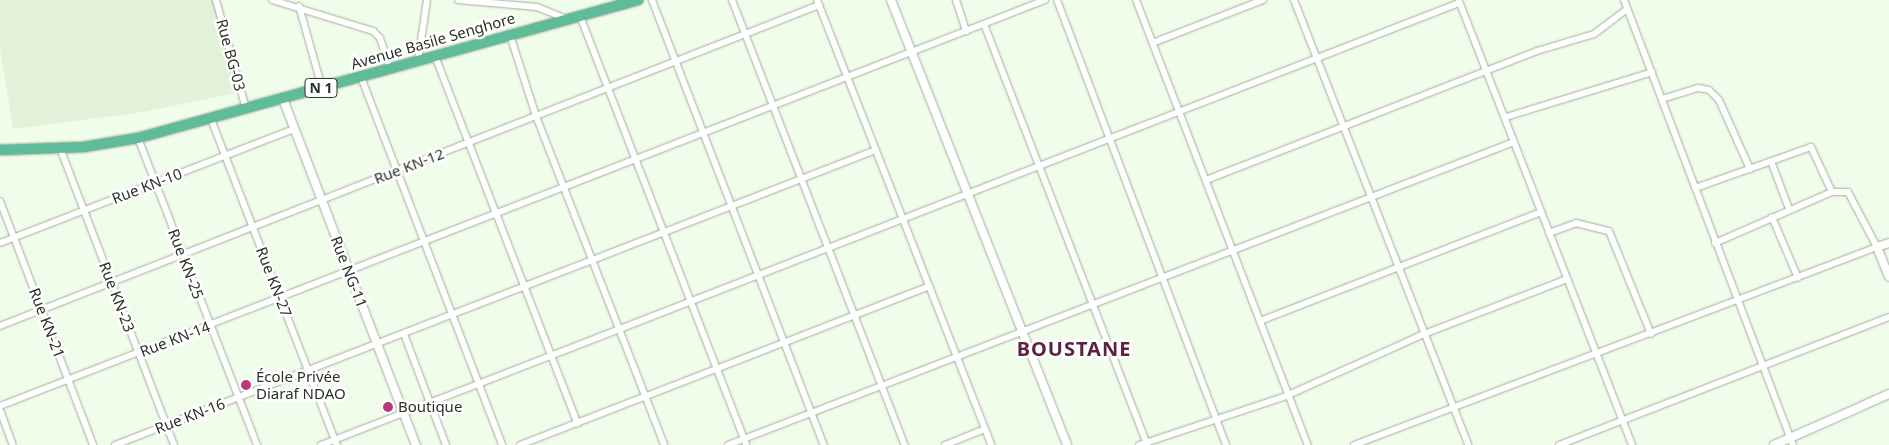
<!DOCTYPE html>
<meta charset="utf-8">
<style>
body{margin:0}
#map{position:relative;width:1889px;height:445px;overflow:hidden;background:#f0fdea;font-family:"Noto Sans",sans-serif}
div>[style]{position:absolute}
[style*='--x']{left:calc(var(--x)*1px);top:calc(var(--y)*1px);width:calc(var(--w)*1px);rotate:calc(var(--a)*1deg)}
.built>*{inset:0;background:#e1f2d9}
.roads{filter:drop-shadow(0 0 1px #a2ae9d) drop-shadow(0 0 1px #a2ae9d)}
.minor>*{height:6px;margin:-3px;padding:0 3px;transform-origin:3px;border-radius:3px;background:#fff}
.tertiary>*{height:8px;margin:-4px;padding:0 4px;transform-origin:4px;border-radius:4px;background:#fff}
.trunk>*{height:10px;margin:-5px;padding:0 5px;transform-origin:5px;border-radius:5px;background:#5fbc98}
.dots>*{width:14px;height:14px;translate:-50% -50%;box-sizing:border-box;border:2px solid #fff;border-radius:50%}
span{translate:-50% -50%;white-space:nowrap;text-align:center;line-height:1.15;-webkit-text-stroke:5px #fff;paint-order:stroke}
.shield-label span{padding:1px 4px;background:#fff;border:1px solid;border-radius:4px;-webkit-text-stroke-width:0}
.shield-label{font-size:14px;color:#2b3029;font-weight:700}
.street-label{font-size:15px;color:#2b3029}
.poi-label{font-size:15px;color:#2b3029}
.left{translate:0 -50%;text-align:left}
.district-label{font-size:20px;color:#5f1f3e;font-weight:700;letter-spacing:1px}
</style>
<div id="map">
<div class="built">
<div style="clip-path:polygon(0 0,216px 0,241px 92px,143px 112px,13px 129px,0 48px)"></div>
</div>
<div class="roads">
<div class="minor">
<div style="--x:216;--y:0;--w:113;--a:74.6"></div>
<div style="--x:272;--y:0;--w:106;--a:17.1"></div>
<div style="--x:373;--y:31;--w:10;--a:45"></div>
<div style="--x:380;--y:38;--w:33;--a:72"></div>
<div style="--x:458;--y:0;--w:79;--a:5.1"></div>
<div style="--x:537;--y:7;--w:32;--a:22"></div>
<div style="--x:652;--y:0;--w:477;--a:68.9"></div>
<div style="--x:732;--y:0;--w:477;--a:68.8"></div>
<div style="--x:817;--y:0;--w:478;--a:68.6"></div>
<div style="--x:956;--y:0;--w:33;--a:72"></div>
<div style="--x:1057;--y:0;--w:476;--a:69.2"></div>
<div style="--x:1136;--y:0;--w:477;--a:68.9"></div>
<div style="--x:1294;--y:0;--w:478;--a:68.6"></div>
<div style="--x:1624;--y:0;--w:476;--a:69.2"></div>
<div style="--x:1459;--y:1;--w:477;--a:68.7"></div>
<div style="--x:299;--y:6;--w:85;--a:74.3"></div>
<div style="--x:580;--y:16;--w:460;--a:68.8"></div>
<div style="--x:984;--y:24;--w:451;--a:68.8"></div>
<div style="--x:510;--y:35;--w:85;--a:72.2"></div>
<div style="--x:536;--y:116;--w:353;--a:68.7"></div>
<div style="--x:1155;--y:42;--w:116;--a:-21.3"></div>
<div style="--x:435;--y:56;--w:394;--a:68.8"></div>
<div style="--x:418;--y:61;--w:62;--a:-81.6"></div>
<div style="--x:361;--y:77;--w:394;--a:69"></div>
<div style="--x:1662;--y:99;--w:38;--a:-17"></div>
<div style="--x:1698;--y:88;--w:11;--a:10"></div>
<div style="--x:1709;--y:90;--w:14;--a:45"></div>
<div style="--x:1719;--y:100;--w:76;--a:65.8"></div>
<div style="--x:1506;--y:117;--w:153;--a:-17.1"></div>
<div style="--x:211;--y:119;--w:350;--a:68.9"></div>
<div style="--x:138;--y:138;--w:329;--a:68.8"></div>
<div style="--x:60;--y:148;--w:318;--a:69"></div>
<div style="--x:1771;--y:161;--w:51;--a:69.4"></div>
<div style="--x:1206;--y:180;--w:355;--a:-21.3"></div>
<div style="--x:1537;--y:51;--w:59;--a:-16.6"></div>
<div style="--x:1594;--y:34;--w:41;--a:-37.1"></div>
<div style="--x:0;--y:201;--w:261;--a:69.1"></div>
<div style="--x:1772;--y:217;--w:66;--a:66.9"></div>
<div style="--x:1549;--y:233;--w:29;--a:-20"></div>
<div style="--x:1576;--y:223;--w:34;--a:14"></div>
<div style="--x:1609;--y:231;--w:111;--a:67.8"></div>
<div style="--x:0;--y:243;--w:315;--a:-21.2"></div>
<div style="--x:1715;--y:243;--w:128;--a:-23.6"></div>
<div style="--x:1260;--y:321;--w:301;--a:-21.2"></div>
<div style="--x:0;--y:326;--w:880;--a:-21.4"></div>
<div style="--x:404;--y:334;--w:119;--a:69.3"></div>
<div style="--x:0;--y:406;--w:1121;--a:-21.23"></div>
<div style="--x:0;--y:410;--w:37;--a:70"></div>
<div style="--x:115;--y:445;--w:816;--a:-21.19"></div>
<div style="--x:321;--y:445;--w:1221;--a:-21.23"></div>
<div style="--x:520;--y:445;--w:439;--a:-21.2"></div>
<div style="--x:728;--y:445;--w:842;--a:-21.08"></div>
<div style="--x:945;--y:445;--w:43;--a:-21.8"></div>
<div style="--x:1139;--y:445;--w:155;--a:-18.4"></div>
<div style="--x:1286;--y:396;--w:151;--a:-24.2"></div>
<div style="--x:1424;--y:334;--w:153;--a:-21"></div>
<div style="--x:1354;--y:445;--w:559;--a:-20.74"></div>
<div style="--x:1877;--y:247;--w:62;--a:-117.8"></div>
<div style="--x:1848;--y:192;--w:16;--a:180"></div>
<div style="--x:1832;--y:192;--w:50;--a:-115"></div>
<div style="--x:1811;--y:147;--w:123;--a:160.5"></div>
<div style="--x:1559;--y:445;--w:354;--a:-21.2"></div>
</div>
<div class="tertiary">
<div style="--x:891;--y:0;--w:479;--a:68.4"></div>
<div style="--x:283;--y:99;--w:371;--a:69"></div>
<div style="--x:1889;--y:243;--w:13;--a:162"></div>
<div style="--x:1877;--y:247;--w:32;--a:68"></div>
<div style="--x:1774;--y:445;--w:126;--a:-23.9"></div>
</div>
<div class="trunk">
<div style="--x:0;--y:150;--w:84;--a:-2"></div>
<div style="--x:84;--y:147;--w:55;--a:-9.5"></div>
<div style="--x:138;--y:138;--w:519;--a:-15.43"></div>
</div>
</div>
<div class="dots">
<div style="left:246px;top:385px;background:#bd387a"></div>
<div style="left:388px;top:407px;background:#bd387a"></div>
</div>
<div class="shield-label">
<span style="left:321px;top:88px">N 1</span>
</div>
<div class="street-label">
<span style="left:433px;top:41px;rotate:-16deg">Avenue Basile Senghore</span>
<span style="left:231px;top:55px;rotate:75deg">Rue BG-03</span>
<span style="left:409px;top:166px;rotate:-21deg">Rue KN-12</span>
<span style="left:147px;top:186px;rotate:-21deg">Rue KN-10</span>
<span style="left:186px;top:264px;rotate:69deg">Rue KN-25</span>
<span style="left:349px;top:272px;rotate:69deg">Rue NG-11</span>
<span style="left:274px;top:282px;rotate:69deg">Rue KN-27</span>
<span style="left:117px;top:297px;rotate:69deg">Rue KN-23</span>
<span style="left:47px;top:323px;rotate:69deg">Rue KN-21</span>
<span style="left:175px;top:339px;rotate:-21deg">Rue KN-14</span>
<span style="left:190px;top:416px;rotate:-21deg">Rue KN-16</span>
</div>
<div class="poi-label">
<span class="left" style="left:256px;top:385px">École Privée<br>Diaraf NDAO</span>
<span class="left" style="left:398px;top:407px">Boutique</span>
</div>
<div class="district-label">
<span style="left:1074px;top:348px">BOUSTANE</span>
</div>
</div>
